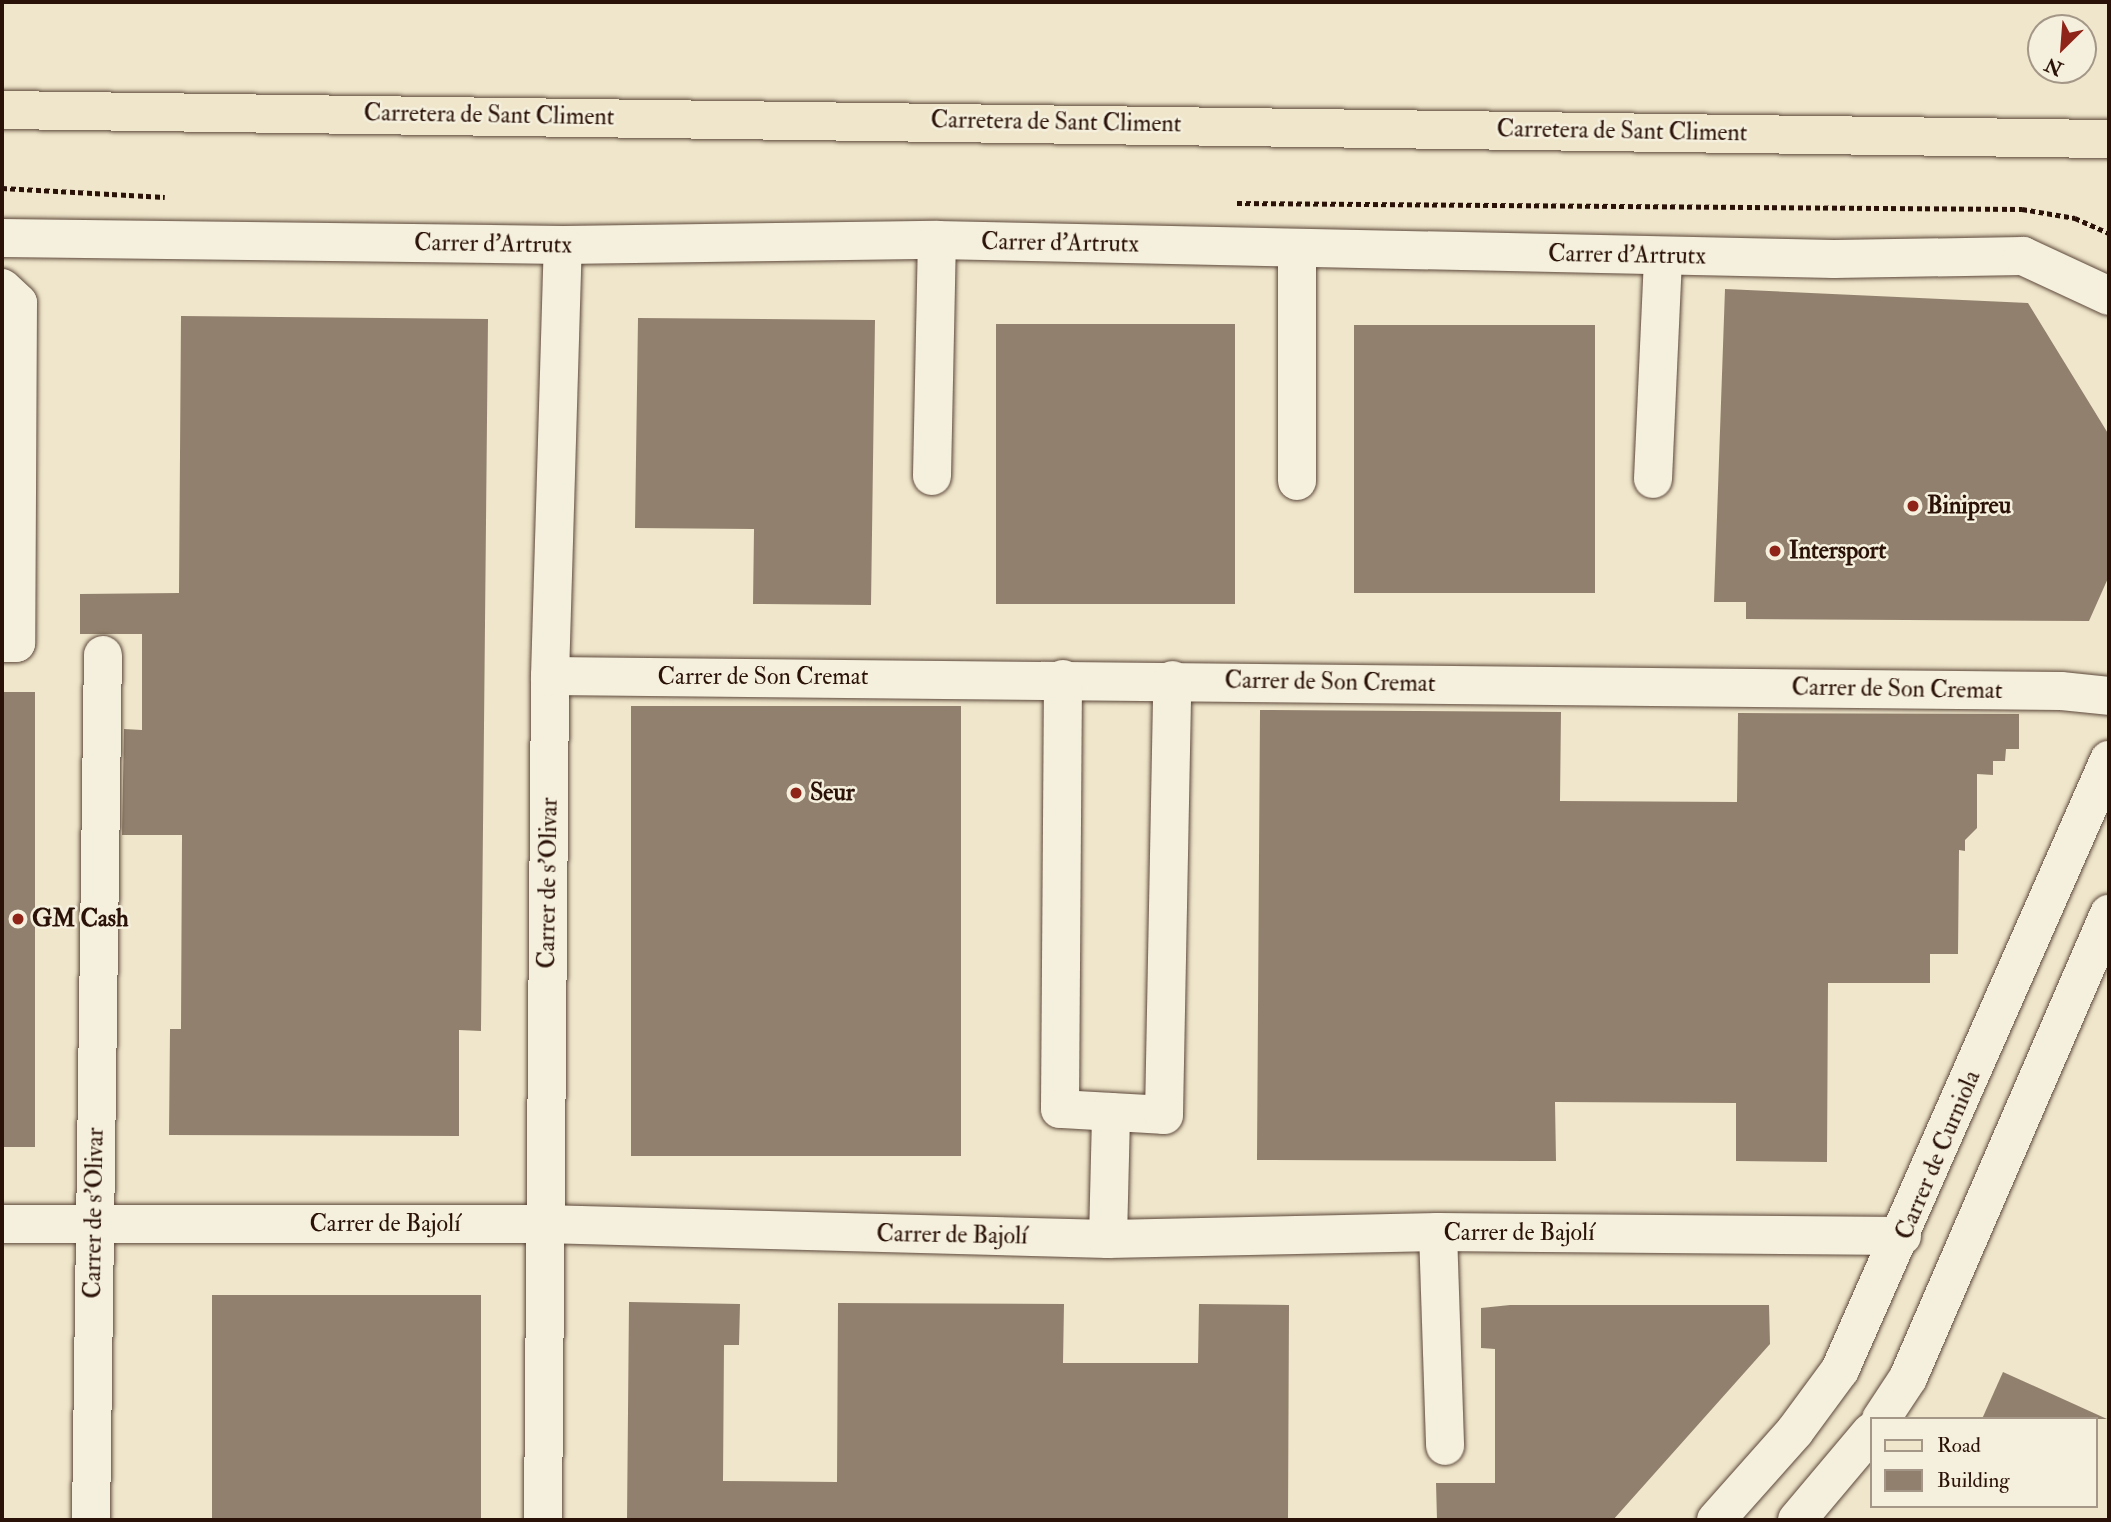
<!DOCTYPE html>
<meta charset="utf-8">
<style>
body{margin:0}
#map{position:relative;width:2111px;height:1522px;overflow:hidden;background:#efe6cb;font-family:"IM FELL Double Pica",serif}
div>[style]{position:absolute}
[style*='--x']{left:calc(var(--x)*1px);top:calc(var(--y)*1px);width:calc(var(--w)*1px);rotate:calc(var(--a)*1deg)}
.building>*{inset:0;background:#91806d;transform-origin:0 0}
.path>*{height:4.5px;margin-top:-2.25px;transform-origin:0;background:repeating-linear-gradient(90deg,#2b1208 0 5px,transparent 0 8.5px)}
.roads{filter:drop-shadow(0 0 2px #5c4739) drop-shadow(0 0 2px #5c4739)}
.minor>*{height:38px;margin:-19px;padding:0 19px;transform-origin:19px;border-radius:19px;background:#f5efdd}
.major>*{height:38px;margin:-19px;padding:0 19px;transform-origin:19px;border-radius:19px;background:#efe6cb}
.dots>*{width:19px;height:19px;translate:-50% -50%;box-sizing:border-box;border:4px solid #f5efdd;border-radius:50%}
span{translate:-50% -50%;white-space:nowrap;text-align:center;line-height:1.15;-webkit-text-stroke:5px #f5efdd;paint-order:stroke}
.street-label{font-size:24px;color:#2b1208}
.poi-label{font-size:24px;color:#2b1208;font-weight:700}
.left{translate:0 -50%;text-align:left}
.frame{position:absolute;inset:0;border:4px solid #2b1208;pointer-events:none}
.legend{position:absolute;left:1870px;top:1417px;width:228px;height:91px;box-sizing:border-box;background:#f5efdd;border:2px solid #a49788;margin:0;padding:9px 12px;list-style:none;font-size:21px;color:#2b1208}
.legend li{display:flex;align-items:center;gap:14px;height:35px}
.legend b{width:35px;border:2px solid #a49788}
.north{position:absolute;left:2027px;top:14px;width:70px;height:70px;box-sizing:border-box;background:#f5efdd;border:2px solid #a49788;border-radius:50%;rotate:205deg;font-size:19px;font-weight:700;line-height:28px;text-align:center;color:#2b1208}
.north::after{content:'';display:block;margin:auto;width:24px;height:32px;background:#8f2418;clip-path:polygon(50% 0,100% 100%,50% 72%,0 100%)}
</style>
<div id="map">
<div class="building">
<div style="clip-path:polygon(1725px 289px,2028px 303px,2109px 435px,2109px 576px,2089px 621px,1746px 619px,1746px 602px,1714px 602px)"></div>
<div style="clip-path:polygon(181px 316px,488px 319px,481px 1031px,459px 1030px,459px 1136px,169px 1135px,170px 1029px,181px 1029px,182px 835px,122px 835px,124px 729px,142px 730px,142px 634px,80px 634px,80px 594px,179px 593px)"></div>
<div style="clip-path:polygon(638px 318px,875px 320px,871px 605px,753px 604px,754px 529px,635px 528px)"></div>
<div style="left:996px;top:324px;width:239px;height:280px"></div>
<div style="left:1354px;top:325px;width:241px;height:268px"></div>
<div style="left:2px;top:692px;width:33px;height:455px"></div>
<div style="left:631px;top:706px;width:330px;height:450px"></div>
<div style="clip-path:polygon(1260px 710px,1561px 712px,1560px 801px,1737px 802px,1738px 713px,2019px 714px,2019px 749px,2006px 749px,2005px 761px,1993px 761px,1993px 775px,1977px 774px,1977px 828px,1965px 840px,1965px 851px,1959px 850px,1958px 954px,1930px 954px,1930px 983px,1828px 983px,1827px 1162px,1736px 1161px,1736px 1103px,1555px 1102px,1556px 1161px,1257px 1160px)"></div>
<div style="left:212px;top:1295px;width:269px;height:225px"></div>
<div style="clip-path:polygon(629px 1302px,740px 1304px,739px 1345px,724px 1345px,723px 1481px,837px 1482px,838px 1303px,1064px 1304px,1063px 1363px,1198px 1363px,1199px 1304px,1289px 1305px,1288px 1520px,627px 1520px)"></div>
<div style="clip-path:polygon(1510px 1305px,1769px 1305px,1770px 1344px,1613px 1520px,1437px 1520px,1436px 1483px,1495px 1483px,1495px 1349px,1481px 1348px,1481px 1308px)"></div>
<div style="clip-path:polygon(2003px 1372px,2107px 1419px,1982px 1419px)"></div>
</div>
<div class="path">
<div style="--x:2;--y:188;--w:163;--a:3.2"></div>
<div style="--x:1237;--y:203;--w:785;--a:0.44"></div>
<div style="--x:2022;--y:209;--w:54;--a:9.6"></div>
<div style="--x:2075;--y:218;--w:37;--a:24"></div>
</div>
<div class="roads">
<div class="minor">
<div style="--x:2;--y:238;--w:561;--a:0.71"></div>
<div style="--x:563;--y:245;--w:374;--a:-0.8"></div>
<div style="--x:937;--y:240;--w:897;--a:1.21"></div>
<div style="--x:1834;--y:259;--w:189;--a:-0.9"></div>
<div style="--x:2023;--y:256;--w:95;--a:24.9"></div>
<div style="--x:1297;--y:248;--w:233;--a:90"></div>
<div style="--x:2;--y:288;--w:22;--a:43"></div>
<div style="--x:18;--y:303;--w:340;--a:90.3"></div>
<div style="--x:16;--y:643;--w:14;--a:180"></div>
<div style="--x:932;--y:476;--w:236;--a:-88.8"></div>
<div style="--x:1653;--y:479;--w:223;--a:-87.4"></div>
<div style="--x:550;--y:676;--w:1511;--a:0.57"></div>
<div style="--x:2061;--y:691;--w:48;--a:5.9"></div>
<div style="--x:1063;--y:679;--w:430;--a:90.4"></div>
<div style="--x:1060;--y:1109;--w:104;--a:3.3"></div>
<div style="--x:1164;--y:1115;--w:435;--a:-88.9"></div>
<div style="--x:2;--y:1224;--w:541;--a:0"></div>
<div style="--x:543;--y:1224;--w:565;--a:1.52"></div>
<div style="--x:1108;--y:1239;--w:330;--a:-1.2"></div>
<div style="--x:1438;--y:1232;--w:464;--a:0.5"></div>
<div style="--x:1438;--y:1232;--w:214;--a:88.1"></div>
<div style="--x:1108;--y:1239;--w:127;--a:-88.6"></div>
<div style="--x:1881;--y:1419;--w:49;--a:-56.6"></div>
<div style="--x:1908;--y:1378;--w:506;--a:-66.58"></div>
<div style="--x:91;--y:1520;--w:865;--a:-89.21"></div>
<div style="--x:543;--y:1520;--w:844;--a:-89.52"></div>
<div style="--x:550;--y:676;--w:431;--a:-88.3"></div>
<div style="--x:1716;--y:1520;--w:119;--a:-48.4"></div>
<div style="--x:1795;--y:1431;--w:76;--a:-53.6"></div>
<div style="--x:1840;--y:1370;--w:667;--a:-66.2"></div>
<div style="--x:1797;--y:1520;--w:115;--a:-49.9"></div>
</div>
<div class="major">
<div style="--x:2;--y:110;--w:2107;--a:0.79"></div>
</div>
</div>
<div class="dots">
<div style="left:1913px;top:506px;background:#8f2418"></div>
<div style="left:1775px;top:551px;background:#8f2418"></div>
<div style="left:796px;top:793px;background:#8f2418"></div>
<div style="left:18px;top:919px;background:#8f2418"></div>
</div>
<div class="street-label">
<span style="left:489px;top:115px;rotate:1deg">Carretera de Sant Climent</span>
<span style="left:1056px;top:122px;rotate:1deg">Carretera de Sant Climent</span>
<span style="left:1622px;top:131px;rotate:1deg">Carretera de Sant Climent</span>
<span style="left:1060px;top:243px;rotate:1deg">Carrer d'Artrutx</span>
<span style="left:493px;top:244px;rotate:1deg">Carrer d'Artrutx</span>
<span style="left:1627px;top:255px;rotate:1deg">Carrer d'Artrutx</span>
<span style="left:763px;top:677px">Carrer de Son Cremat</span>
<span style="left:1330px;top:682px;rotate:1deg">Carrer de Son Cremat</span>
<span style="left:1897px;top:689px;rotate:1deg">Carrer de Son Cremat</span>
<span style="left:548px;top:883px;rotate:-89deg">Carrer de s'Olivar</span>
<span style="left:1938px;top:1155px;rotate:-67deg">Carrer de Curniola</span>
<span style="left:94px;top:1213px;rotate:-89deg">Carrer de s'Olivar</span>
<span style="left:385px;top:1224px">Carrer de Bajolí</span>
<span style="left:1519px;top:1233px">Carrer de Bajolí</span>
<span style="left:952px;top:1235px;rotate:1deg">Carrer de Bajolí</span>
</div>
<div class="poi-label">
<span class="left" style="left:1927px;top:506px">Binipreu</span>
<span class="left" style="left:1789px;top:551px">Intersport</span>
<span class="left" style="left:810px;top:793px">Seur</span>
<span class="left" style="left:32px;top:919px">GM Cash</span>
</div>
<div class="frame"></div>
<ul class="legend">
<li><b style="height:9px;background:#efe6cb"></b>Road</li>
<li><b style="height:19px;background:#91806d"></b>Building</li>
</ul>
<div class="north">N</div>
</div>
